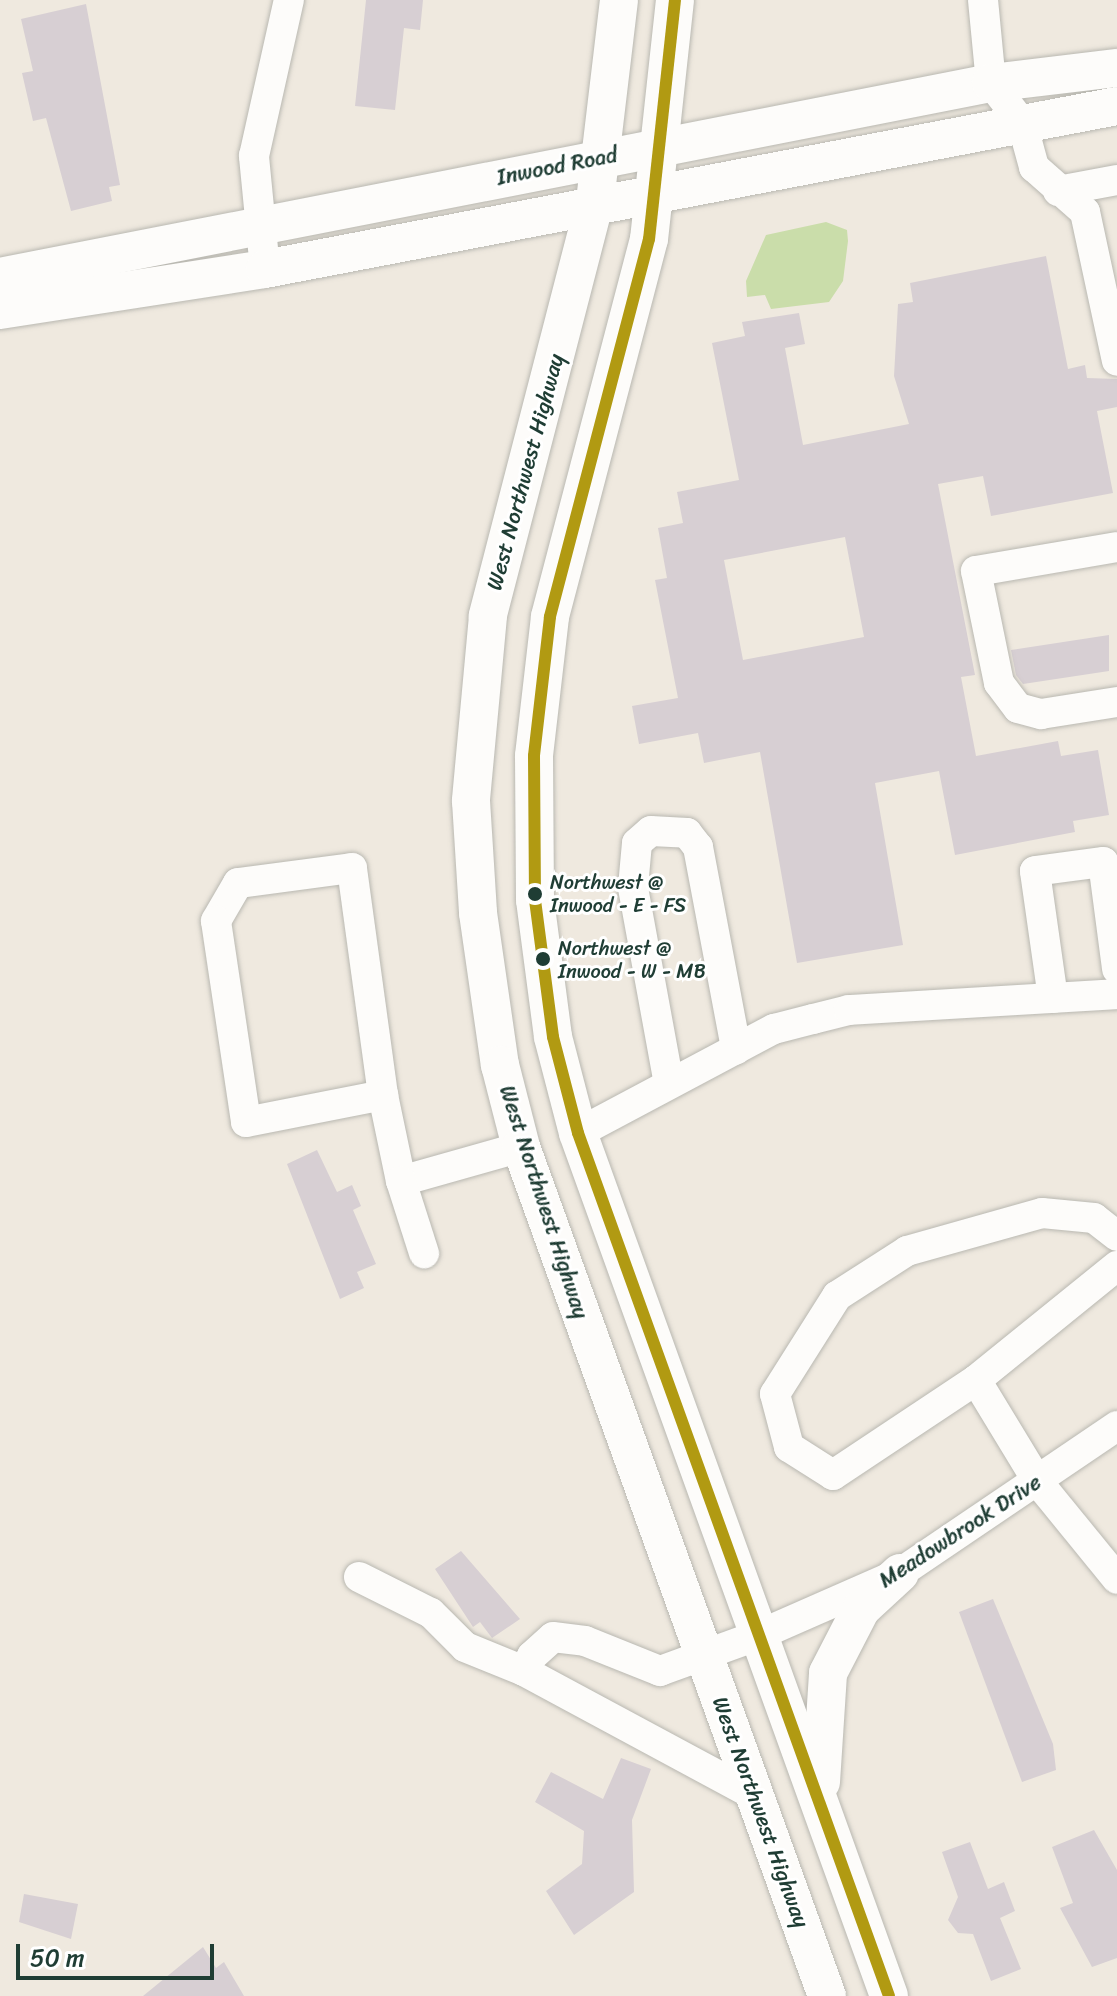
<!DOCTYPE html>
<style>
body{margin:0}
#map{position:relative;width:1117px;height:1996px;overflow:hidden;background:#efe9df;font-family:Sriracha,sans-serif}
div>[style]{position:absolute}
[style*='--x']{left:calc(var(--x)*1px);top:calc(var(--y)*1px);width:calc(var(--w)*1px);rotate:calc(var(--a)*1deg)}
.green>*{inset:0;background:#caddaa}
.building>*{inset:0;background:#d7cfd3}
.roads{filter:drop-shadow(0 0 2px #b9b8b1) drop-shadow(0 0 2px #b9b8b1)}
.minor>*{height:30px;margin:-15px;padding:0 15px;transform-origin:15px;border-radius:15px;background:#fdfcfa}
.major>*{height:38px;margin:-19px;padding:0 19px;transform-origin:19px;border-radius:19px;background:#fdfcfa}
.bus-1>*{height:12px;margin:-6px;padding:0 6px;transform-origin:6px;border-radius:6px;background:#b19a12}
.dots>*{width:22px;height:22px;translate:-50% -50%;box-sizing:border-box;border:4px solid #fff;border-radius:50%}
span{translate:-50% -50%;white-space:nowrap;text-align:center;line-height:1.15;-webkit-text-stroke:6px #fff;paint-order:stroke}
.bus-label{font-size:20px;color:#1f3d34}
.left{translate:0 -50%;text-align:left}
.street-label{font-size:22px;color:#1f3d34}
.scale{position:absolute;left:16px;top:1944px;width:198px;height:36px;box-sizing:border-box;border:4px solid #1f3d34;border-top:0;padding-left:10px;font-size:24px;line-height:28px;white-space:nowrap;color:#1f3d34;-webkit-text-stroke:6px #fff;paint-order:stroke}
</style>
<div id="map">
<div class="green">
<div style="clip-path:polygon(826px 222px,847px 230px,848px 241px,843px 281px,829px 302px,771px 309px,765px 295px,747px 297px,746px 281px,766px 235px)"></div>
</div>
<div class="building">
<div style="clip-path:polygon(366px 0,423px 0,420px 30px,404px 28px,395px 110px,355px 106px)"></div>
<div style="clip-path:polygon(86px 4px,120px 185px,109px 187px,112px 201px,71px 211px,46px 118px,33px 121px,22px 73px,33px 71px,21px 19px)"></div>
<div style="clip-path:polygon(evenodd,1046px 256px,1068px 369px,1085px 365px,1087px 378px,1117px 379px,1117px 407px,1097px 411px,1113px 493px,991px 516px,983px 476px,938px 484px,975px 675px,961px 677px,976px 756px,1058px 741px,1061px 756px,1098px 750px,1109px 815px,1073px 821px,1075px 832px,955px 855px,939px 771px,875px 783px,903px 945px,797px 963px,760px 752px,704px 763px,698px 733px,639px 744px,632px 706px,678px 698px,655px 580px,667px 578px,658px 528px,683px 523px,677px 492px,739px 480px,712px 343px,745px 336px,742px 322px,799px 313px,805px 344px,785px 348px,803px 445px,909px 424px,894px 376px,898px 304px,913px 302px,910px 283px,1046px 256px,845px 537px,864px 637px,743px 660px,724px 560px,845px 537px)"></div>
<div style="clip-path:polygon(1109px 635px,1109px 671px,1023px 684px,1016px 675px,1011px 650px)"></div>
<div style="clip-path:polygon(317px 1150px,337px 1192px,352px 1185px,361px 1206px,353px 1210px,376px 1264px,357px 1272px,364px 1288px,340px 1299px,287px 1164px)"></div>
<div style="clip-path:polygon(461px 1551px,520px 1619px,492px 1638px,480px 1622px,473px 1627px,435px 1569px)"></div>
<div style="clip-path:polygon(993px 1599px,1053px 1744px,1056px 1770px,1022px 1782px,959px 1612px)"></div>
<div style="clip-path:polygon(621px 1758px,651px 1769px,632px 1820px,634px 1892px,574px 1935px,546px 1891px,582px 1864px,584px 1831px,535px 1802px,551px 1772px,603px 1799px)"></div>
<div style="clip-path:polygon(1094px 1830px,1117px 1870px,1117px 1958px,1092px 1967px,1060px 1908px,1073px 1903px,1052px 1847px)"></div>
<div style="clip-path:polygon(970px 1842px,988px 1889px,1004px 1882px,1015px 1911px,1000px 1918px,1021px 1969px,991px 1981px,973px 1934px,958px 1933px,948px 1920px,958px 1897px,942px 1852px)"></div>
<div style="clip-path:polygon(24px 1894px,78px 1904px,71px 1939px,19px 1922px)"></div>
<div style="clip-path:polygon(203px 1947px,216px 1968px,224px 1962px,244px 1996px,143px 1996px)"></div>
</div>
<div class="roads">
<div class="minor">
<div style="--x:983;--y:0;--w:83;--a:84.5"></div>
<div style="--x:991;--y:83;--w:51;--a:52.2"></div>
<div style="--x:1022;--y:123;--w:46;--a:74.7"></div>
<div style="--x:1034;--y:167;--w:68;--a:41.4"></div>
<div style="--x:1085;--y:212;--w:152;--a:77.9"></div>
<div style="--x:1058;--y:191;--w:60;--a:-10.6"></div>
<div style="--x:265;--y:269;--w:114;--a:-95.6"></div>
<div style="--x:254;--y:156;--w:160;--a:-77.4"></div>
<div style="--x:1117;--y:547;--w:143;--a:170.3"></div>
<div style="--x:976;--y:571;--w:114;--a:78.4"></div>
<div style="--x:999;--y:683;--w:31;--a:53"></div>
<div style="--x:1018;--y:708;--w:24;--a:15"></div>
<div style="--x:1041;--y:714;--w:77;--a:-9"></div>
<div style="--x:1053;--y:998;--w:128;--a:-98.1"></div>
<div style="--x:1035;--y:871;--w:69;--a:-7.5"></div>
<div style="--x:1103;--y:862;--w:108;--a:82.5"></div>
<div style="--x:669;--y:1084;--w:200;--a:-100.4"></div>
<div style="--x:633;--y:887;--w:44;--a:-84.8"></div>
<div style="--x:637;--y:843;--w:18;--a:-41"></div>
<div style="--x:651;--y:831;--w:36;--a:3"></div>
<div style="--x:687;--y:833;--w:18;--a:52"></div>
<div style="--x:698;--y:847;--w:206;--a:79.3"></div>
<div style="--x:383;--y:1095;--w:229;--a:-97.8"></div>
<div style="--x:352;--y:868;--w:115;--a:172.5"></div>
<div style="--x:238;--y:883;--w:44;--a:120.1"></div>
<div style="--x:216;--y:921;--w:203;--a:81.5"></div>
<div style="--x:246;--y:1122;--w:140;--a:-11.1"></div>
<div style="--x:383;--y:1095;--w:88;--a:78.2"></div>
<div style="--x:401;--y:1181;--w:125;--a:-15.8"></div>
<div style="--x:578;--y:1133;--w:222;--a:-28"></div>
<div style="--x:774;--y:1029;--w:40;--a:-14.4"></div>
<div style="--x:813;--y:1019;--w:37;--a:-14"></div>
<div style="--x:849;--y:1010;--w:268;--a:-3.4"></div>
<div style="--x:401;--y:1181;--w:76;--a:72.3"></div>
<div style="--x:1117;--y:1236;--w:29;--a:-142"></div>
<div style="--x:1094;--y:1218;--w:52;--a:-174.5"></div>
<div style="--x:1042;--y:1213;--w:140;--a:164.3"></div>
<div style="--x:907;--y:1251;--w:83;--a:147.3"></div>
<div style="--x:837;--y:1296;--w:116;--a:122.3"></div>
<div style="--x:775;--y:1394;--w:55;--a:75.2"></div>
<div style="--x:789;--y:1447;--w:52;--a:32.5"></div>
<div style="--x:833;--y:1475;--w:172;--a:-33.6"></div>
<div style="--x:976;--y:1380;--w:181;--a:-39"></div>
<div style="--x:976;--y:1380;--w:119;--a:58.7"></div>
<div style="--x:1038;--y:1482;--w:125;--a:50.8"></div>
<div style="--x:359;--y:1577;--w:80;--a:26.6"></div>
<div style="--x:431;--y:1613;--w:48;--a:45"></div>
<div style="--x:465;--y:1647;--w:64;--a:22.1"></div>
<div style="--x:756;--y:1796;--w:264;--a:-151.7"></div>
<div style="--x:524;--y:1671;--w:17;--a:-62"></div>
<div style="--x:532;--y:1656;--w:28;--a:-42"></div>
<div style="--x:553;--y:1637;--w:32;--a:7"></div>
<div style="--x:585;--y:1641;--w:81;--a:21.8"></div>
<div style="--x:660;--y:1671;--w:105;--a:-20"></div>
<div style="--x:759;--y:1635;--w:154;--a:-23.7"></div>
<div style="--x:900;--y:1573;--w:262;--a:-34.1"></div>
</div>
<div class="major">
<div style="--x:619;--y:0;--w:202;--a:96.8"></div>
<div style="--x:595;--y:201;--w:429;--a:104.5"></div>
<div style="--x:488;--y:616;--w:186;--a:95.3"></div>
<div style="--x:471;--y:801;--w:112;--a:86.4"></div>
<div style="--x:478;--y:913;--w:154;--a:81.8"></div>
<div style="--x:500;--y:1065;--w:85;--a:75.6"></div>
<div style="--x:521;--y:1147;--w:902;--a:70.18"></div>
<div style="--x:675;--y:0;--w:240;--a:96.2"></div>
<div style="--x:649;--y:239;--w:391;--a:104.7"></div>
<div style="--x:550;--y:617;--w:140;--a:96.6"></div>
<div style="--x:534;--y:756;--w:144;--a:89.6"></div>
<div style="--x:535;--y:900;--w:138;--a:82.5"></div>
<div style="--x:553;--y:1037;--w:99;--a:75.4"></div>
<div style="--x:578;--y:1133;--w:917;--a:70.18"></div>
<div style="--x:0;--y:277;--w:1010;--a:-11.08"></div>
<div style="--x:991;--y:83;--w:127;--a:-6.8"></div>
<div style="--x:0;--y:310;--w:268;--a:-8.8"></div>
<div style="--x:265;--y:269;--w:867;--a:-10.83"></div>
<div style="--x:821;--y:1782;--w:109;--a:-86.3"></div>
<div style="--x:828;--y:1673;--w:72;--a:-62.7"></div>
<div style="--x:861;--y:1609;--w:53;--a:-42.7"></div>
</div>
</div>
<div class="bus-1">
<div style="--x:675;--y:0;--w:240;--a:96.2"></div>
<div style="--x:649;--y:239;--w:391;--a:104.7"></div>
<div style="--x:550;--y:617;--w:140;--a:96.6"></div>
<div style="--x:534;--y:756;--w:144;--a:89.6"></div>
<div style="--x:535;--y:900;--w:138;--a:82.5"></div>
<div style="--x:553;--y:1037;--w:99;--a:75.4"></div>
<div style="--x:578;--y:1133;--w:917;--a:70.18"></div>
</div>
<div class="dots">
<div style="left:535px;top:894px;background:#1f3d34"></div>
<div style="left:543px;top:959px;background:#1f3d34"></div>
</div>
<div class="bus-label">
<span class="left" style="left:550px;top:894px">Northwest @<br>Inwood - E - FS</span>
<span class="left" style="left:558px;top:960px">Northwest @<br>Inwood - W - MB</span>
</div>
<div class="street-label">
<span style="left:557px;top:166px;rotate:-11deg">Inwood Road</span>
<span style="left:525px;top:472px;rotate:-75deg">West Northwest Highway</span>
<span style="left:544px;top:1202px;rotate:72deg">West Northwest Highway</span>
<span style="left:960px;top:1531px;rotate:-33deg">Meadowbrook Drive</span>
<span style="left:761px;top:1812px;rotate:70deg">West Northwest Highway</span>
</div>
<div class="scale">50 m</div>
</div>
